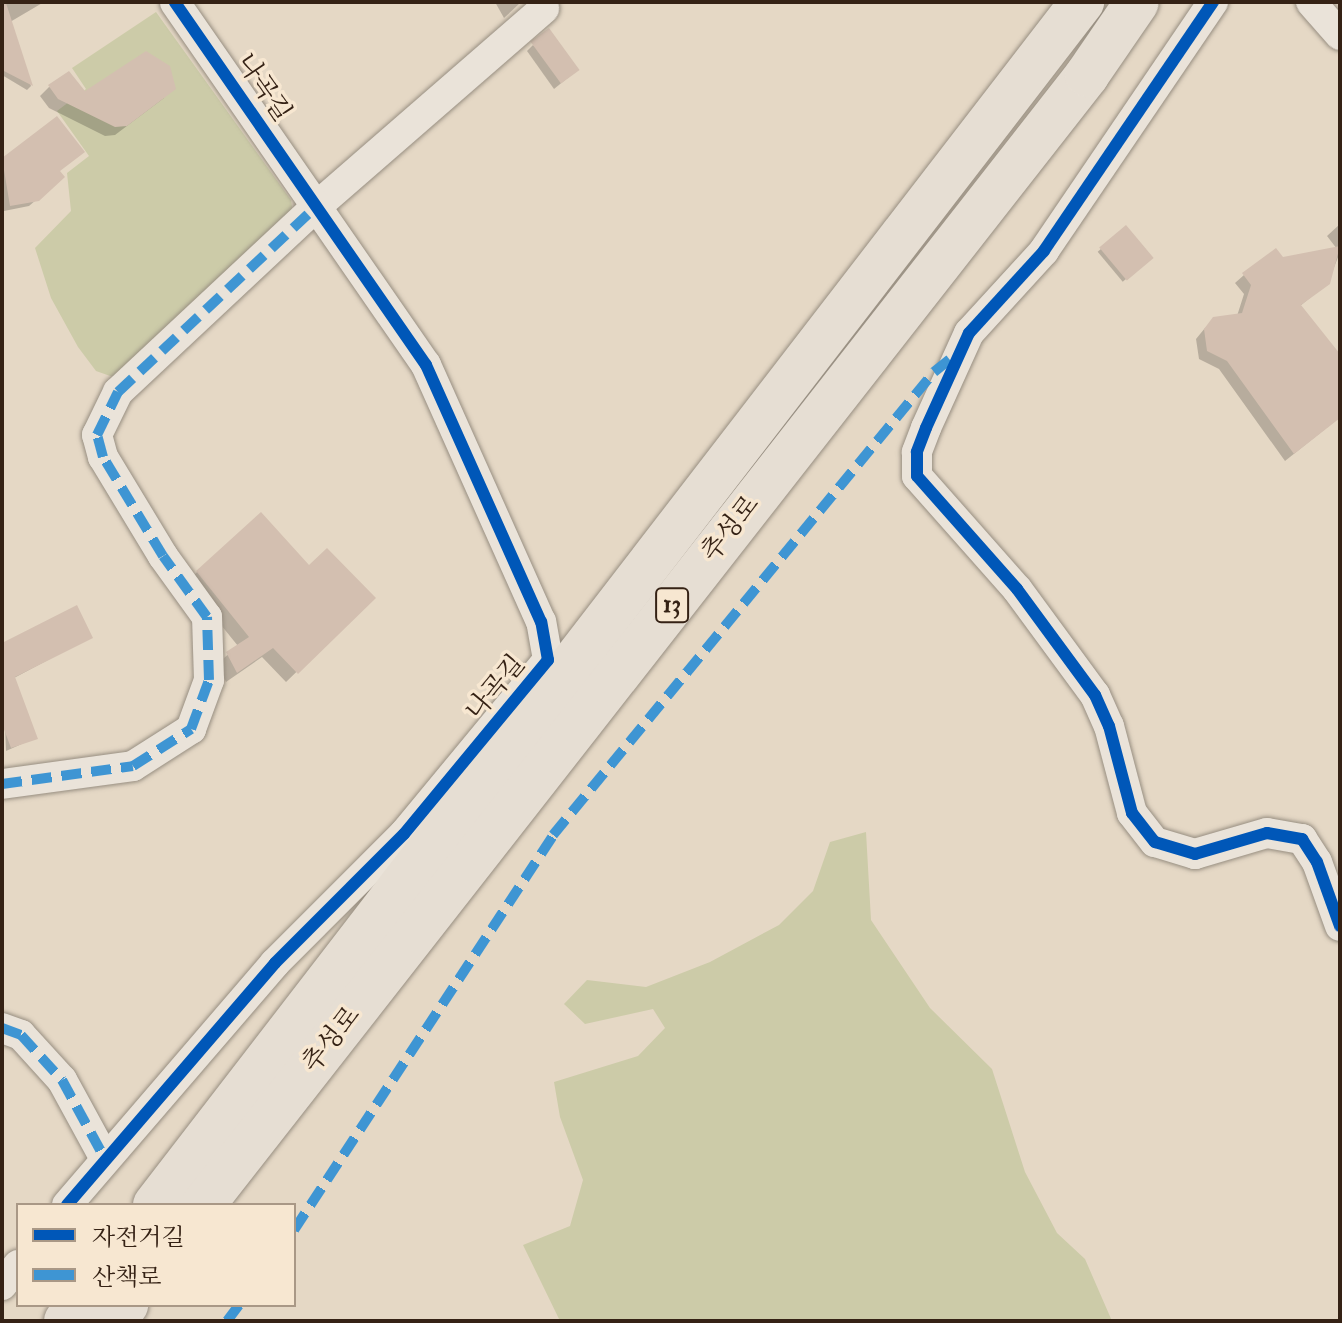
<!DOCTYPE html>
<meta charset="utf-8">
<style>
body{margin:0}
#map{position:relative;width:1342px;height:1323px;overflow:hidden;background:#e5d8c5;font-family:"IM FELL Double Pica","Noto Serif KR",serif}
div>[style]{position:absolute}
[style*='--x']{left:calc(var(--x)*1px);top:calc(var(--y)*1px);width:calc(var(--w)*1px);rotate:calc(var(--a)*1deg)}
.green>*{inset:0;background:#cccba8}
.shadow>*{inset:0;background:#0003;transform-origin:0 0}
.building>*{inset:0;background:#d3bfb0;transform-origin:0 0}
.roads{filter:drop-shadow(0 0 2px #978e81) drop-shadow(0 0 2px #978e81)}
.street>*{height:30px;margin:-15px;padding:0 15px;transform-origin:15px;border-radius:15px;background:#eae3d9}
.primary>*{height:44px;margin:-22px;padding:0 22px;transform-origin:22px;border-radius:22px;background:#e6ded3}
.quiet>*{height:10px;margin-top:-5px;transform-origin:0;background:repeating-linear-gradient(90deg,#3e95d3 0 20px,transparent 0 30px)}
.cycleway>*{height:12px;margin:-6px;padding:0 6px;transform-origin:6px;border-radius:6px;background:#0057b8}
span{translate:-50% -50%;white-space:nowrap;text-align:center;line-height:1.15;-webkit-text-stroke:7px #f7e7d1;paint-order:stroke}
.shield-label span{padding:2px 6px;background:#f7e7d1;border:2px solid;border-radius:6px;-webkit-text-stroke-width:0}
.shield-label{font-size:24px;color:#352215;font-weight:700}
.street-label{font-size:26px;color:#352215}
.frame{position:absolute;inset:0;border:4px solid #352215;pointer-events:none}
.legend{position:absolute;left:16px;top:1203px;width:280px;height:104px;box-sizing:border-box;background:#f7e7d1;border:2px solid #a99886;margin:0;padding:10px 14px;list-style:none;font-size:24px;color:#352215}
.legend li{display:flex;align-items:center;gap:16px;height:40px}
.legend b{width:40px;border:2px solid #a99886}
</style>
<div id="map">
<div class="green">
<div style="clip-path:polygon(156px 12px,291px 200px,293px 214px,116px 378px,96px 371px,78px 347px,51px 298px,35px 248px,71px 211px,67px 173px,89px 156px,57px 111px,86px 89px,72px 68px)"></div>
<div style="clip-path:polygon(866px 832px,871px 920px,930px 1008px,992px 1069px,1025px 1172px,1057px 1233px,1085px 1259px,1112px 1321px,560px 1321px,523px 1245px,570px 1226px,583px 1180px,560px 1117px,554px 1082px,638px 1056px,665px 1028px,653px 1009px,585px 1024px,564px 1004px,587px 980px,646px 987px,710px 962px,779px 925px,813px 891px,830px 842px)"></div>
</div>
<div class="shadow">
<div style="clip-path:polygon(2px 2px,44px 2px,10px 22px,31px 86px,27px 90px,2px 75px)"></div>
<div style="clip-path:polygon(495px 2px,520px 2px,520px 3px,504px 18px)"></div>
<div style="clip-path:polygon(533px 45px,570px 76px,554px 89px,527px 51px)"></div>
<div style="clip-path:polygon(49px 87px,84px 94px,164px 98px,115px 135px,105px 136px,49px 108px,40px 96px)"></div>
<div style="clip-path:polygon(56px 119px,56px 183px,29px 206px,4px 211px,2px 160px)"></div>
<div style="clip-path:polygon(1340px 224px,1340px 252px,1328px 283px,1300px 306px,1340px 358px,1340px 417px,1285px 461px,1219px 369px,1199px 359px,1196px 339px,1205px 328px,1237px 316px,1244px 294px,1235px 283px,1244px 275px,1283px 260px,1337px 249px,1327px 236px)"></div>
<div style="left:1126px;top:228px;width:39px;height:37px;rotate:50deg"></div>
<div style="clip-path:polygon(309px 568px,373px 598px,286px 682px,262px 657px,226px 682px,217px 664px,238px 646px,187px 583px,197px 572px)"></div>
<div style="clip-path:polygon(91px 637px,14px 678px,35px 738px,6px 751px,2px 646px)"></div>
</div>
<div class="building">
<div style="clip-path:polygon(2px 3px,6px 3px,33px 86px,2px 70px)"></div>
<div style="left:549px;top:28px;width:52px;height:23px;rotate:54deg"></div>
<div style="clip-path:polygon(146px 51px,170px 66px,176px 89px,127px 126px,115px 127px,58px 99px,48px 85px,69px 71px,85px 91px)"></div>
<div style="clip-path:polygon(57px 116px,85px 152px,60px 171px,65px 177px,39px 201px,10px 206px,2px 158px)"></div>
<div style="left:1126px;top:225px;width:43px;height:35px;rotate:50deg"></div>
<div style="clip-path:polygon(1340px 246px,1330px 284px,1301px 305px,1340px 354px,1340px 418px,1294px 454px,1227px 361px,1207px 351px,1204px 329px,1213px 317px,1242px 313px,1251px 285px,1242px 273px,1276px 248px,1283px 257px)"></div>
<div style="clip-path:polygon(261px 512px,309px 565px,327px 548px,376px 598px,298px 674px,273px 648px,237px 673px,226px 652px,249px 637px,196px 571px)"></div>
<div style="clip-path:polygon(77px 605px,93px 638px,15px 677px,38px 739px,11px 748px,2px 724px,2px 643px)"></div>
</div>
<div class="roads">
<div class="street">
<div style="--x:1213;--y:2;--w:301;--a:124.2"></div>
<div style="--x:1044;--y:251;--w:111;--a:132.4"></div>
<div style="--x:969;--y:333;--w:104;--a:114.4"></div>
<div style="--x:926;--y:428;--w:26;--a:111"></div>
<div style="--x:917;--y:452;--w:24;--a:90"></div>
<div style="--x:917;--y:476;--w:151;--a:48.5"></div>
<div style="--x:1017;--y:589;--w:132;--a:53.7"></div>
<div style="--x:1095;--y:695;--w:34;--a:66"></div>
<div style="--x:1109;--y:726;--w:90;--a:75.2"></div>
<div style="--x:1132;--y:813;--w:37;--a:52"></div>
<div style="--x:1155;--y:842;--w:42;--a:16.7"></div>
<div style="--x:1195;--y:854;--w:75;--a:-16.3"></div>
<div style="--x:1267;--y:833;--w:36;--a:10"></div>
<div style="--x:1302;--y:839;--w:27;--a:57"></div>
<div style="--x:1317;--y:862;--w:68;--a:70.2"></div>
<div style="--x:1311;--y:2;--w:44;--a:48.7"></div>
<div style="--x:2;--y:784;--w:132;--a:-7.8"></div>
<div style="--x:133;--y:766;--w:69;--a:-32.5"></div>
<div style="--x:191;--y:729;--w:52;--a:-69.8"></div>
<div style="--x:209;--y:680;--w:63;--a:-91.8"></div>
<div style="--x:207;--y:617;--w:75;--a:-125.8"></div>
<div style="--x:163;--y:556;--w:116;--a:-121.2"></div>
<div style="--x:103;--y:457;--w:23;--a:-105"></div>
<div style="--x:97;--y:435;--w:48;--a:-64"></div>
<div style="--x:118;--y:392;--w:272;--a:-43.1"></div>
<div style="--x:317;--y:206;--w:301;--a:-41"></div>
<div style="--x:2;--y:1028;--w:20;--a:20"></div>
<div style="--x:21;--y:1035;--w:61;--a:47.7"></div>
<div style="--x:62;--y:1080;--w:88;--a:61.4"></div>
<div style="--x:67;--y:1205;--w:319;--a:-49.3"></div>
<div style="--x:275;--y:963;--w:182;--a:-45"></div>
<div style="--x:404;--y:834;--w:226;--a:-50.4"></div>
<div style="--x:548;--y:660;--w:39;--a:-100"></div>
<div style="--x:541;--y:622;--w:282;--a:-114.1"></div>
<div style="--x:426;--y:365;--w:441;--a:-124.7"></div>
<div style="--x:2;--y:1285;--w:26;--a:-51"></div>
</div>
<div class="primary">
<div style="--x:155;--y:1205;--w:1519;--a:-52.38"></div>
<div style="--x:203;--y:1205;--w:1435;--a:-51.96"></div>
<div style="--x:1087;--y:75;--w:88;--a:-55.6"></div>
<div style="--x:66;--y:1321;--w:20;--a:-53"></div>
<div style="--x:113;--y:1321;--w:21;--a:-51"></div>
</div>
</div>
<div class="quiet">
<div style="--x:2;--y:784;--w:132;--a:-7.8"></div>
<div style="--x:133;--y:766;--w:69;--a:-32.5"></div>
<div style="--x:191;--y:729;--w:52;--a:-69.8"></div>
<div style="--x:209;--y:680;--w:63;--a:-91.8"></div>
<div style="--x:207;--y:617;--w:75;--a:-125.8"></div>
<div style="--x:163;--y:556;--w:116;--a:-121.2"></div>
<div style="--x:103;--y:457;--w:23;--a:-105"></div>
<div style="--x:97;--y:435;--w:48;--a:-64"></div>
<div style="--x:118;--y:392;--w:272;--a:-43.1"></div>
<div style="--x:2;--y:1028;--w:20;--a:20"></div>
<div style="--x:21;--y:1035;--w:61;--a:47.7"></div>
<div style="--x:62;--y:1080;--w:88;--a:61.4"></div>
<div style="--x:294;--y:1230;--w:472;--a:-56.7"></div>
<div style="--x:553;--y:835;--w:600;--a:-50.55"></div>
<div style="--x:934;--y:372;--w:28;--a:-39"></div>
<div style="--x:227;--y:1321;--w:20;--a:-53"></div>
</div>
<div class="cycleway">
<div style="--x:1213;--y:2;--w:301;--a:124.2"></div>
<div style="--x:1044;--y:251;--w:111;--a:132.4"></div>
<div style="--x:969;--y:333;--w:104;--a:114.4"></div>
<div style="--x:926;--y:428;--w:26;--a:111"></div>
<div style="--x:917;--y:452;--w:24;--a:90"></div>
<div style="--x:917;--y:476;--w:151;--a:48.5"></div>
<div style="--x:1017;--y:589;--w:132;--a:53.7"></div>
<div style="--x:1095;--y:695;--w:34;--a:66"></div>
<div style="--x:1109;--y:726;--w:90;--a:75.2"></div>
<div style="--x:1132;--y:813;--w:37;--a:52"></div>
<div style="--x:1155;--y:842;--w:42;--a:16.7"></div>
<div style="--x:1195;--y:854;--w:75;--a:-16.3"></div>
<div style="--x:1267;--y:833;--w:36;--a:10"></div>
<div style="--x:1302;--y:839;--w:27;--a:57"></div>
<div style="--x:1317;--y:862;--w:68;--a:70.2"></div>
<div style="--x:67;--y:1205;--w:319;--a:-49.3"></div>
<div style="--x:275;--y:963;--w:182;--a:-45"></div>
<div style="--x:404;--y:834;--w:226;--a:-50.4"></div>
<div style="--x:548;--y:660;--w:39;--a:-100"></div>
<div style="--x:541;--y:622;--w:282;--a:-114.1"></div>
<div style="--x:426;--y:365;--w:441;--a:-124.7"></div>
</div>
<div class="shield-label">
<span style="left:672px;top:605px">13</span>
</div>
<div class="street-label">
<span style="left:263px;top:88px;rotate:56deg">나곡길</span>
<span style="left:731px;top:529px;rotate:-52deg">추성로</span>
<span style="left:496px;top:688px;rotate:-50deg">나곡길</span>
<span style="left:332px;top:1040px;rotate:-52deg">추성로</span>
</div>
<div class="frame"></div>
<ul class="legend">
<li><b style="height:10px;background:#0057b8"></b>자전거길</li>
<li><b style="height:10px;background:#3e95d3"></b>산책로</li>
</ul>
</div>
